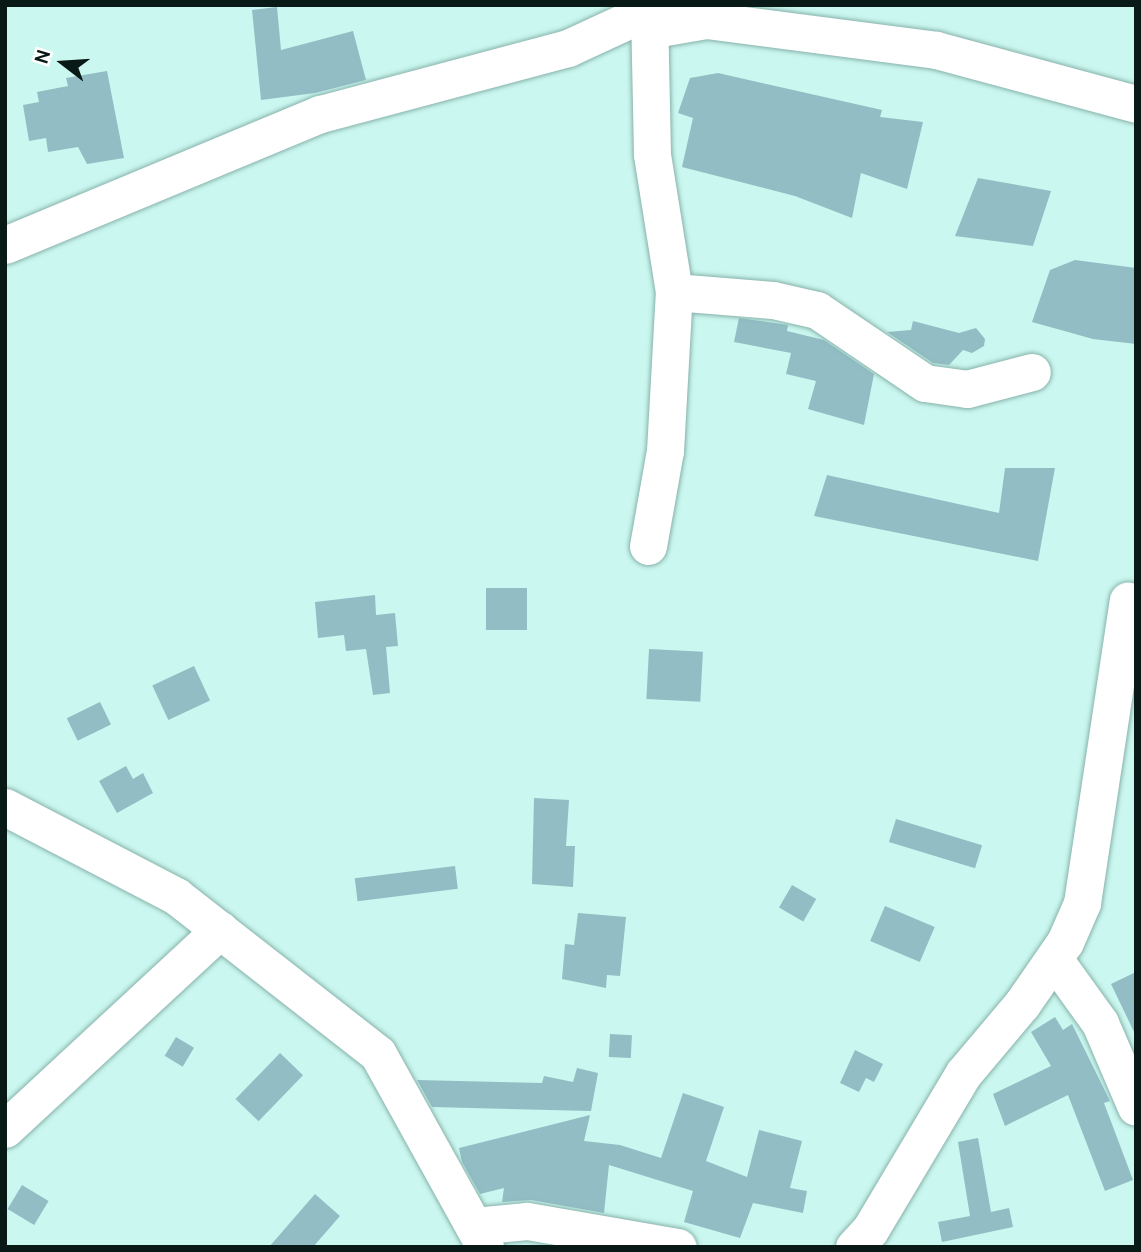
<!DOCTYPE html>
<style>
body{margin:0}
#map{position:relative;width:1141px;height:1252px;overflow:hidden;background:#caf7ef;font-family:Cabin,sans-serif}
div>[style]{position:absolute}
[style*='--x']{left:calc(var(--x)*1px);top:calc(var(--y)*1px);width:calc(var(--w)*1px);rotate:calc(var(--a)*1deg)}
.building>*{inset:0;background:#92bdc5;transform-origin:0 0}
.roads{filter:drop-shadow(0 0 2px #87b2ab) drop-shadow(0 0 2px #87b2ab)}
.minor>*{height:37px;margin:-18.5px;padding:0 18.5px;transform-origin:18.5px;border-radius:18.5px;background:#fff}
span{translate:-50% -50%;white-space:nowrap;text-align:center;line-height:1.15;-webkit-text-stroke:5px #fff;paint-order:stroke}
.frame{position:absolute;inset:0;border:7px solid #081916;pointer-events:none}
.north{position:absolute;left:28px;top:28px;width:70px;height:70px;-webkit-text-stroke:5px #fff;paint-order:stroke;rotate:287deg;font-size:19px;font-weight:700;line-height:28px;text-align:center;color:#081916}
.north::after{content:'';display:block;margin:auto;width:24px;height:32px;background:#081916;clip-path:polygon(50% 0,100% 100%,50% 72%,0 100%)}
</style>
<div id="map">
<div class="building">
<div style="clip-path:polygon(277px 7px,281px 50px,353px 31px,366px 80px,315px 93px,261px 100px,252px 10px)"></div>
<div style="clip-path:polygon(107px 71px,124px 158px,87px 164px,78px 147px,48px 152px,46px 138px,29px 141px,23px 105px,39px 102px,37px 92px,68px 86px,66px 78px)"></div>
<div style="clip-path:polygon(718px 73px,882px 110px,880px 117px,923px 122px,907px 189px,861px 173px,852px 218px,795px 196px,682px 167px,693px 118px,678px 113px,690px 78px)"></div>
<div style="clip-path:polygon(978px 178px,1051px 191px,1033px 246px,955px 236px)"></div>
<div style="clip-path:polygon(1075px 260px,1136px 268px,1136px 344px,1093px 339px,1032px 322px,1050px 270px)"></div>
<div style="clip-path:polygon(739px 318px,788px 325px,787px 331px,824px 340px,874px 374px,864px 425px,808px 409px,816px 381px,786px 374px,791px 353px,734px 342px)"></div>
<div style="clip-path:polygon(913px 321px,959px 333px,976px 328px,985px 339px,984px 346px,972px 353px,963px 350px,949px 365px,933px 363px,887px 332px,911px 330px)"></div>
<div style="clip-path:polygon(1005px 468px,1055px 468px,1038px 561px,814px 516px,827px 475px,999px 513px)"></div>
<div style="left:486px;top:588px;width:41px;height:42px"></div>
<div style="clip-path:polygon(375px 595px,376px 615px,395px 613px,398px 646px,386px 647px,390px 693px,373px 695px,366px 649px,346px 651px,344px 635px,318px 638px,315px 602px)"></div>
<div style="left:649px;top:649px;width:54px;height:50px;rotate:3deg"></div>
<div style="left:194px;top:666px;width:38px;height:46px;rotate:65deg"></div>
<div style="left:100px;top:702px;width:25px;height:37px;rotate:64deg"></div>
<div style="clip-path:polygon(126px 766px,133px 779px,143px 773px,153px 793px,117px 813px,99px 781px)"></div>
<div style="clip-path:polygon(534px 798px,569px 800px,566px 846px,575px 846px,573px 887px,532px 884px)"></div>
<div style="left:896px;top:819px;width:90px;height:24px;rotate:17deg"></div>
<div style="left:455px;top:866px;width:23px;height:101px;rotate:83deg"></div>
<div style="left:792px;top:885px;width:28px;height:26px;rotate:30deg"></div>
<div style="left:885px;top:906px;width:54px;height:38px;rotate:23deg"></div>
<div style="clip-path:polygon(578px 913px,626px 917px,620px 976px,607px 975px,606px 988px,562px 979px,565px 944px,574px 945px)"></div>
<div style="clip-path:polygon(1136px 972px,1136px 1036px,1111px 984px)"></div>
<div style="clip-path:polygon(1055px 1017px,1063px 1030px,1072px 1024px,1110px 1101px,1104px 1103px,1133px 1180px,1105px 1191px,1068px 1095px,1005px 1126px,993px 1094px,1051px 1066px,1031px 1032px)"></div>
<div style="left:610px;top:1034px;width:22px;height:23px;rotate:3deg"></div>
<div style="left:176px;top:1037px;width:21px;height:22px;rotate:31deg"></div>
<div style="clip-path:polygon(855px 1050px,883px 1064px,874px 1082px,866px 1078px,859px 1092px,840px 1083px)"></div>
<div style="left:280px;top:1053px;width:32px;height:64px;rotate:44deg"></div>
<div style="clip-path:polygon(577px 1068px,598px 1073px,591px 1111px,432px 1107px,417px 1080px,542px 1083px,544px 1076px,573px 1082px)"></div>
<div style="clip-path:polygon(683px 1093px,724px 1107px,706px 1161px,747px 1177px,759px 1130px,802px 1141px,790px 1188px,807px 1191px,803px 1213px,753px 1203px,740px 1238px,684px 1222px,693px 1191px,609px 1165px,604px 1213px,531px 1200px,502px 1202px,504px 1188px,480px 1194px,462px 1162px,459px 1148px,590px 1115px,584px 1141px,620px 1145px,661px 1158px)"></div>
<div style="clip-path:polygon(978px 1138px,991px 1212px,1009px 1208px,1013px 1227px,942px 1242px,938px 1222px,970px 1216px,958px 1142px)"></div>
<div style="left:22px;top:1185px;width:31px;height:28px;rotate:31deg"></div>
<div style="clip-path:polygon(315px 1194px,340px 1216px,313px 1247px,269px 1247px)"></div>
</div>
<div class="roads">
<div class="minor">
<div style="--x:648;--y:30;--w:59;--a:-9.8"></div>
<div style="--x:706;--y:20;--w:232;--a:7.4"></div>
<div style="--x:936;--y:50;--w:207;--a:15.1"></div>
<div style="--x:5;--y:245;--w:341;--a:-22.6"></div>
<div style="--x:320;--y:114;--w:257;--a:-14.9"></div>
<div style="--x:568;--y:48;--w:102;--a:-24.8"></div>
<div style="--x:674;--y:292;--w:99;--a:4.6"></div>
<div style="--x:773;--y:300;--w:45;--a:12.8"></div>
<div style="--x:817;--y:310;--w:130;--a:34.1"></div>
<div style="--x:925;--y:383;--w:42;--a:8.1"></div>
<div style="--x:967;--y:389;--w:67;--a:-14.7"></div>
<div style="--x:648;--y:546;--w:97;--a:-79.9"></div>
<div style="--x:665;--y:451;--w:159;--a:-86.8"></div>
<div style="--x:674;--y:292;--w:140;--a:-99.1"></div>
<div style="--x:652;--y:154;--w:142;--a:-91.2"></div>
<div style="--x:5;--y:807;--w:193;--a:27.5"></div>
<div style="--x:176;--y:896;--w:256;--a:38"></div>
<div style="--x:378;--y:1054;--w:221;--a:61"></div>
<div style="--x:1054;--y:959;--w:79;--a:54.3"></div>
<div style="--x:1100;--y:1023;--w:91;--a:66.8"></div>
<div style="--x:5;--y:1129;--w:293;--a:-42.8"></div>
<div style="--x:474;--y:1226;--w:53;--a:-5.4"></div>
<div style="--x:527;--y:1221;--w:153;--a:9.8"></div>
<div style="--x:854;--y:1247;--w:23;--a:-47"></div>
<div style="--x:870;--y:1230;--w:182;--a:-59.2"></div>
<div style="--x:963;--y:1074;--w:92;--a:-49.9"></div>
<div style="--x:1022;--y:1004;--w:75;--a:-55.3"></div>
<div style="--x:1065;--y:942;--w:43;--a:-66.4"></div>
<div style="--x:1082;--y:903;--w:306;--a:-81.4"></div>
</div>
</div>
<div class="frame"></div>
<div class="north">N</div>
</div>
